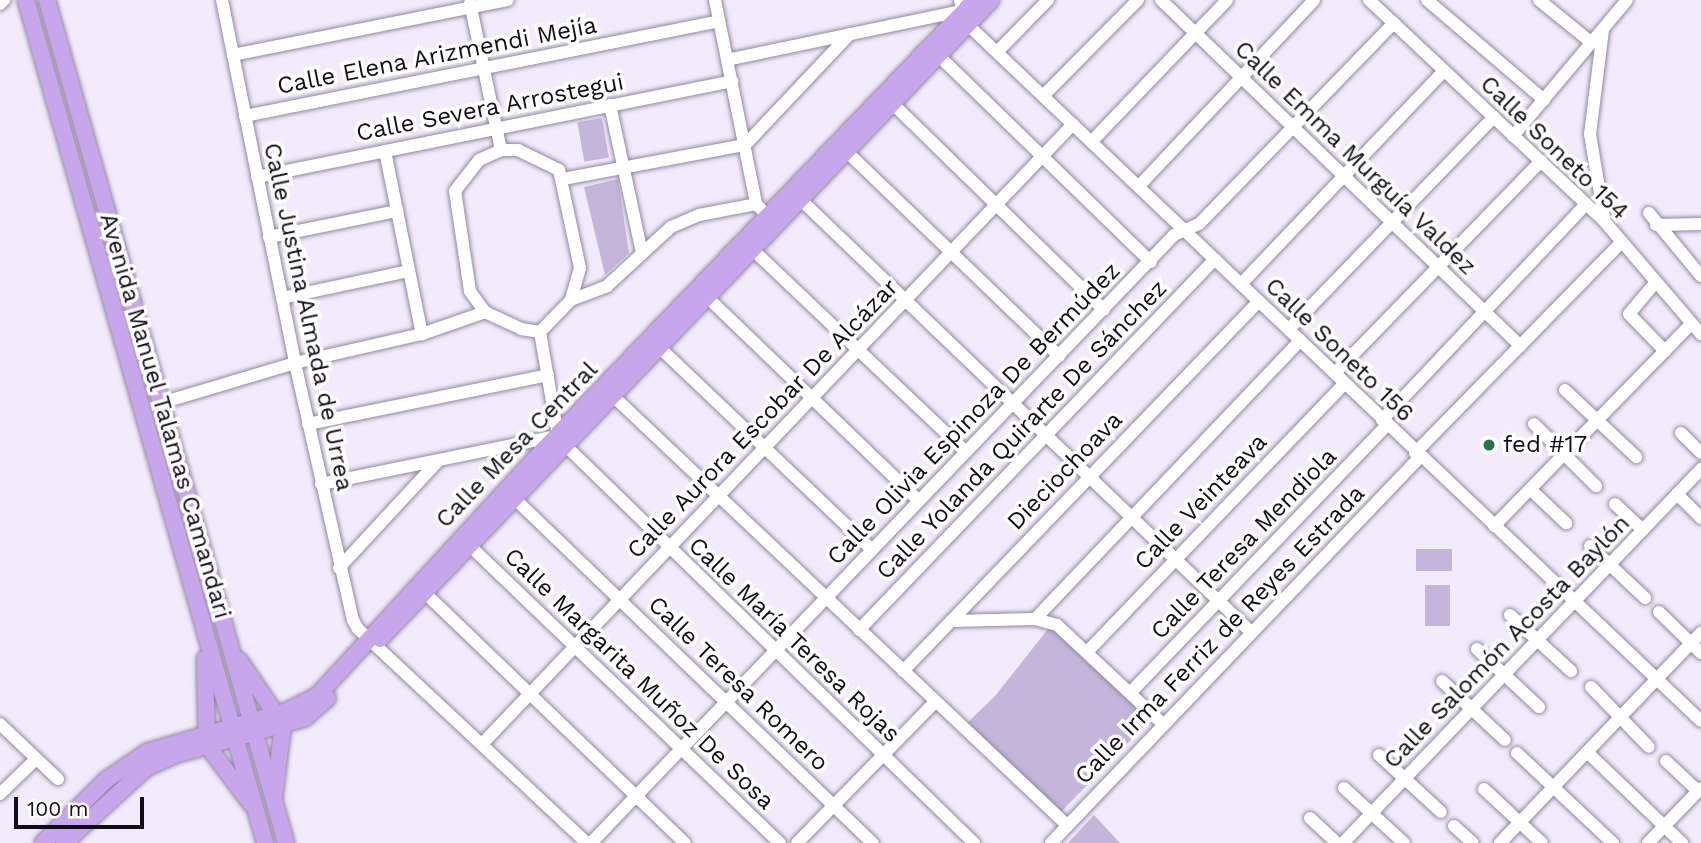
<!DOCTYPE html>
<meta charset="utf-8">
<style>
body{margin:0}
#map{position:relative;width:1701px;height:843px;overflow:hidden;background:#f2ebfc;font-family:"Work Sans",sans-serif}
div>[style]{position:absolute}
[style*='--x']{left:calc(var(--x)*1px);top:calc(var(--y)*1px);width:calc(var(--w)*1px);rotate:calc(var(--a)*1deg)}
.green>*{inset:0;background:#c5b5db;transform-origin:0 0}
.roads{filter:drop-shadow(0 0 2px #9288a1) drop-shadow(0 0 2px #9288a1)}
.minor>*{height:12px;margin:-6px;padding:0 6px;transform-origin:6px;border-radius:6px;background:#fff}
.major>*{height:16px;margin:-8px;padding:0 8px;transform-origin:8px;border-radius:8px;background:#c8a6ec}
.dots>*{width:19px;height:19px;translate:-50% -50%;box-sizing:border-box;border:4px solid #fff;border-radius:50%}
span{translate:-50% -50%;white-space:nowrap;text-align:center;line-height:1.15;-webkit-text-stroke:7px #fff;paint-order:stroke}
.street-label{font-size:24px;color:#110d16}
.poi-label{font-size:24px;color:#110d16}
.left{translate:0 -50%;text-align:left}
.scale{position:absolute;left:14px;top:797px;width:130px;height:32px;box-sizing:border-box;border:4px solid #110d16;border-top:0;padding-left:9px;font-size:21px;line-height:24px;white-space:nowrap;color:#110d16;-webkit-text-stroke:5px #fff;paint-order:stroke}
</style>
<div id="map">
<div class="green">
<div style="left:602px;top:118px;width:40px;height:25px;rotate:80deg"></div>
<div style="clip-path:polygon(618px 179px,629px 253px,605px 275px,584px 187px)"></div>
<div style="left:1416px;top:549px;width:36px;height:22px"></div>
<div style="left:1425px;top:585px;width:25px;height:41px"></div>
<div style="clip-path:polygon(1048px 629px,1060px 631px,1150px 720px,1061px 812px,967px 723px,995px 696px)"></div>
<div style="clip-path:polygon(1094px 815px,1120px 843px,1068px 843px)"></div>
</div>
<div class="roads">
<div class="minor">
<div style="--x:222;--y:0;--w:370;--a:78.6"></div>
<div style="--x:295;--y:363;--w:263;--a:77.3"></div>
<div style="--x:353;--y:620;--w:10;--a:61"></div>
<div style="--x:358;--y:629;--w:313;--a:43.1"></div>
<div style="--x:715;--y:0;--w:208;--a:78.6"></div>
<div style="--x:756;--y:204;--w:8;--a:45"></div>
<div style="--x:960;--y:0;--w:25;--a:74"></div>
<div style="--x:967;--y:24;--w:1012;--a:43.52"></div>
<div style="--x:1161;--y:0;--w:499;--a:43.9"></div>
<div style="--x:1369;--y:0;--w:324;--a:43.2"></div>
<div style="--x:1605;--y:222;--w:148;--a:49.4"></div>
<div style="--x:1427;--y:0;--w:154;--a:40.5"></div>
<div style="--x:1539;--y:0;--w:68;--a:39.1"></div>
<div style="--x:470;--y:3;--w:150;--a:78.1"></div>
<div style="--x:0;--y:4;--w:6;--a:-45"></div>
<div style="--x:1603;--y:30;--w:105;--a:97.1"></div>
<div style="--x:1590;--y:134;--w:85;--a:80.5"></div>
<div style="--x:997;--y:52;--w:73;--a:-45.6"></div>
<div style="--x:233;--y:55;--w:280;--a:-11.3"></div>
<div style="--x:938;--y:55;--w:297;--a:44.2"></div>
<div style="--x:727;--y:60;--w:240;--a:-11.8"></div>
<div style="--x:1043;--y:96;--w:135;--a:-45.3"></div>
<div style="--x:892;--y:103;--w:296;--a:44.3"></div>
<div style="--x:610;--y:105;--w:151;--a:77.8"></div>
<div style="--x:245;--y:116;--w:483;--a:-11.3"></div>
<div style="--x:1513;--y:136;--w:177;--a:-50"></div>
<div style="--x:1092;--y:141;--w:195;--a:-46.2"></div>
<div style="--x:385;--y:151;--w:187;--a:78.6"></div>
<div style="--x:846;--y:151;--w:296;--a:43.9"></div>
<div style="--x:257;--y:177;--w:485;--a:-11.4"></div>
<div style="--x:563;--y:179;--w:185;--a:-10.6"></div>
<div style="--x:745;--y:145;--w:153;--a:-46.6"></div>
<div style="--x:1139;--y:186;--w:255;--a:-46.7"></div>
<div style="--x:800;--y:199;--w:625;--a:43.83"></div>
<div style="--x:1649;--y:213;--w:82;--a:50.5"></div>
<div style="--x:1656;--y:225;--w:45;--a:-1.3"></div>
<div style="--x:269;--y:237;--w:131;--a:-11.5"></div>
<div style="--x:752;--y:249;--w:295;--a:43.5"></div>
<div style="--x:1655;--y:283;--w:40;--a:130"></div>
<div style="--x:1629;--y:314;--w:52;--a:45.8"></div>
<div style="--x:1241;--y:284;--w:294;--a:-46.4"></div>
<div style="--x:707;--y:297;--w:294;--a:43.9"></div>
<div style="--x:282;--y:298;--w:130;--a:-12"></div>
<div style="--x:485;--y:312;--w:26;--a:-126"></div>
<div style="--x:470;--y:291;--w:101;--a:-98.5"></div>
<div style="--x:455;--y:191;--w:39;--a:-52"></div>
<div style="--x:479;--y:160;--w:24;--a:-24"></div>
<div style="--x:501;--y:150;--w:17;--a:0"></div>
<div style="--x:518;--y:150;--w:46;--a:26"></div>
<div style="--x:559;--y:170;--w:100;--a:77.9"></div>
<div style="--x:580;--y:268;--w:33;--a:106"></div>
<div style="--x:1289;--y:329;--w:295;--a:-46"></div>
<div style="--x:540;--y:332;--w:106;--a:80.2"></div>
<div style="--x:558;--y:436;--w:11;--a:52"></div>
<div style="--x:565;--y:445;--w:571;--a:44.22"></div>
<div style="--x:540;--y:332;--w:45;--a:-45.9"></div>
<div style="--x:571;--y:300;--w:39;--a:-21"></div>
<div style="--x:607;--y:286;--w:87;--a:-42.7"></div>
<div style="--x:671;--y:227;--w:30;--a:-23"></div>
<div style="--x:699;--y:215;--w:58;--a:-10.9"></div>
<div style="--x:659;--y:347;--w:294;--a:43.6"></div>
<div style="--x:1335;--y:373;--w:296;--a:-45.8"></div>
<div style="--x:1565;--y:390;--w:98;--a:43.3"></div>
<div style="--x:612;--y:395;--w:627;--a:43.39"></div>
<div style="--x:161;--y:403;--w:140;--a:-16.6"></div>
<div style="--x:295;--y:363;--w:130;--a:-12.9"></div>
<div style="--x:422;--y:334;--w:67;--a:-19.2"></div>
<div style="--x:485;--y:312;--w:40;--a:25"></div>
<div style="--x:521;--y:329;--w:19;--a:9"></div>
<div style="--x:1382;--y:420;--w:297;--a:-46.6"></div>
<div style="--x:308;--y:424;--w:245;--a:-11.5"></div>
<div style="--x:1534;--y:424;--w:88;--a:45"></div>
<div style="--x:1681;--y:433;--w:28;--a:45"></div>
<div style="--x:1415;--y:453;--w:294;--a:-45.6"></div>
<div style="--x:321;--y:484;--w:241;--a:-11.5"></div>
<div style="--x:1530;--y:489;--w:50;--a:43.4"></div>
<div style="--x:1677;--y:494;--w:34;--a:45"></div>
<div style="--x:514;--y:498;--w:498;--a:43.9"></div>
<div style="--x:1615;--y:504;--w:38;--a:43"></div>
<div style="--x:1494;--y:526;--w:282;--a:-45.7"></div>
<div style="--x:469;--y:545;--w:431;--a:43.8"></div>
<div style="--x:1590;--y:546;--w:76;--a:43.4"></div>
<div style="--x:339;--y:568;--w:146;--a:-47.2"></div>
<div style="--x:424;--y:592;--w:362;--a:43.9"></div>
<div style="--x:1659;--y:612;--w:59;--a:44.3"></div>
<div style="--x:1510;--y:615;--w:83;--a:42.6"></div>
<div style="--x:1035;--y:619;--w:385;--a:-46.4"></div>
<div style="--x:951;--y:621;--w:84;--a:-1.4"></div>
<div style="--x:1035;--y:619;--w:23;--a:15"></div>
<div style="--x:1057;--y:625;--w:146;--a:43.1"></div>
<div style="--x:859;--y:630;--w:514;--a:-46.18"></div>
<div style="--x:1477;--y:649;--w:85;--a:43.1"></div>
<div style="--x:1088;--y:651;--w:371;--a:-46.2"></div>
<div style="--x:903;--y:671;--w:513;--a:-46.1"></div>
<div style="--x:1442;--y:681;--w:86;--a:43.1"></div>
<div style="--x:1591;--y:687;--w:83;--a:46"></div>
<div style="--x:1131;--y:692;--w:370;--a:-46.2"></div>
<div style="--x:0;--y:724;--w:80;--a:43.5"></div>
<div style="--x:483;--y:743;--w:855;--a:-46.37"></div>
<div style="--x:1587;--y:752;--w:132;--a:43.8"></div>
<div style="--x:1517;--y:753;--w:132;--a:43.2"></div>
<div style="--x:1379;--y:755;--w:84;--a:42.6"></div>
<div style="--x:1666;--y:761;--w:44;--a:43.2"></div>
<div style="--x:1344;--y:788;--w:81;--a:42.5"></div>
<div style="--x:1484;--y:789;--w:79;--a:43"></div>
<div style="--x:0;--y:794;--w:50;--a:-44.2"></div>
<div style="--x:1310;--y:818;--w:37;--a:43"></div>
<div style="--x:1454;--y:826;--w:25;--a:42"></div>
<div style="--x:591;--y:843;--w:842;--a:-46.2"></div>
<div style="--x:1174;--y:235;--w:27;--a:-24"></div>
<div style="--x:1199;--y:224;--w:280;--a:-45.9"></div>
<div style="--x:797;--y:843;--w:197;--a:-45.6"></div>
<div style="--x:1051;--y:843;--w:534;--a:-46.29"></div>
<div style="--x:1343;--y:843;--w:518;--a:-46.25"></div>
<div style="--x:1500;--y:843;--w:291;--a:-46.3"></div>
<div style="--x:1648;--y:843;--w:76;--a:-46.1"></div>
</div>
<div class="major">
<div style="--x:26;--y:0;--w:876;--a:74.17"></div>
<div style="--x:47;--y:0;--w:876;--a:74.17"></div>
<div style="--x:380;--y:639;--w:884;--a:-46.28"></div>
<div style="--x:205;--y:659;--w:86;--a:88.7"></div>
<div style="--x:207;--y:745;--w:74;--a:53.3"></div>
<div style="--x:239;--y:660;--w:78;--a:55.9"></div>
<div style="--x:283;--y:725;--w:73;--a:97.1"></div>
<div style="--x:43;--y:843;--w:89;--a:-45"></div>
<div style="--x:106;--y:780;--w:50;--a:-34.3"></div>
<div style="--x:147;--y:752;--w:146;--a:-16.3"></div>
<div style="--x:287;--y:711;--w:34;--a:-27"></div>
<div style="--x:317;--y:696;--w:333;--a:-47.4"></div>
<div style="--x:542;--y:451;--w:625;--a:-46.17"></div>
<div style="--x:64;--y:843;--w:111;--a:-42.4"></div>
<div style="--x:146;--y:768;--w:35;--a:-24"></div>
<div style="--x:178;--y:754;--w:132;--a:-15.8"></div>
<div style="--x:305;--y:718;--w:30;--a:-41"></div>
</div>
</div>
<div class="dots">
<div style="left:1489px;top:445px;background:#257748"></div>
</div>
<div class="street-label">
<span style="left:437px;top:56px;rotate:-11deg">Calle Elena Arizmendi Mejía</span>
<span style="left:490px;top:108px;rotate:-11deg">Calle Severa Arrostegui</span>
<span style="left:1554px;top:148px;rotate:44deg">Calle Soneto 154</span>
<span style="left:1355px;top:158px;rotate:44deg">Calle Emma Murguía Valdez</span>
<span style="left:308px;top:317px;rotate:78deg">Calle Justina Almada de Urrea</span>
<span style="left:1339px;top:350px;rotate:44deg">Calle Soneto 156</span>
<span style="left:974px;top:414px;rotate:-46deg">Calle Olivia Espinoza De Bermúdez</span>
<span style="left:165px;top:416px;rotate:74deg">Avenida Manuel Talamas Camandari</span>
<span style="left:763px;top:419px;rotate:-46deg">Calle Aurora Escobar De Alcázar</span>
<span style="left:1022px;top:430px;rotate:-46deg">Calle Yolanda Quirarte De Sánchez</span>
<span style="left:517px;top:445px;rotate:-46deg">Calle Mesa Central</span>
<span style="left:1065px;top:471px;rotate:-46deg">Dieciochoava</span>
<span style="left:1201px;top:502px;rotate:-46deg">Calle Veinteava</span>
<span style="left:1244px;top:544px;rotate:-46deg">Calle Teresa Mendiola</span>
<span style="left:1220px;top:635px;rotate:-46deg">Calle Irma Ferriz de Reyes Estrada</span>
<span style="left:794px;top:640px;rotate:44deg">Calle María Teresa Rojas</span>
<span style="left:1507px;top:642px;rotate:-46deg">Calle Salomón Acosta Baylón</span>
<span style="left:639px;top:679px;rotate:44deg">Calle Margarita Muñoz De Sosa</span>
<span style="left:738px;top:684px;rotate:44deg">Calle Teresa Romero</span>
</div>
<div class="poi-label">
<span class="left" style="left:1503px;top:445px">fed #17</span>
</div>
<div class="scale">100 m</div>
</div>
